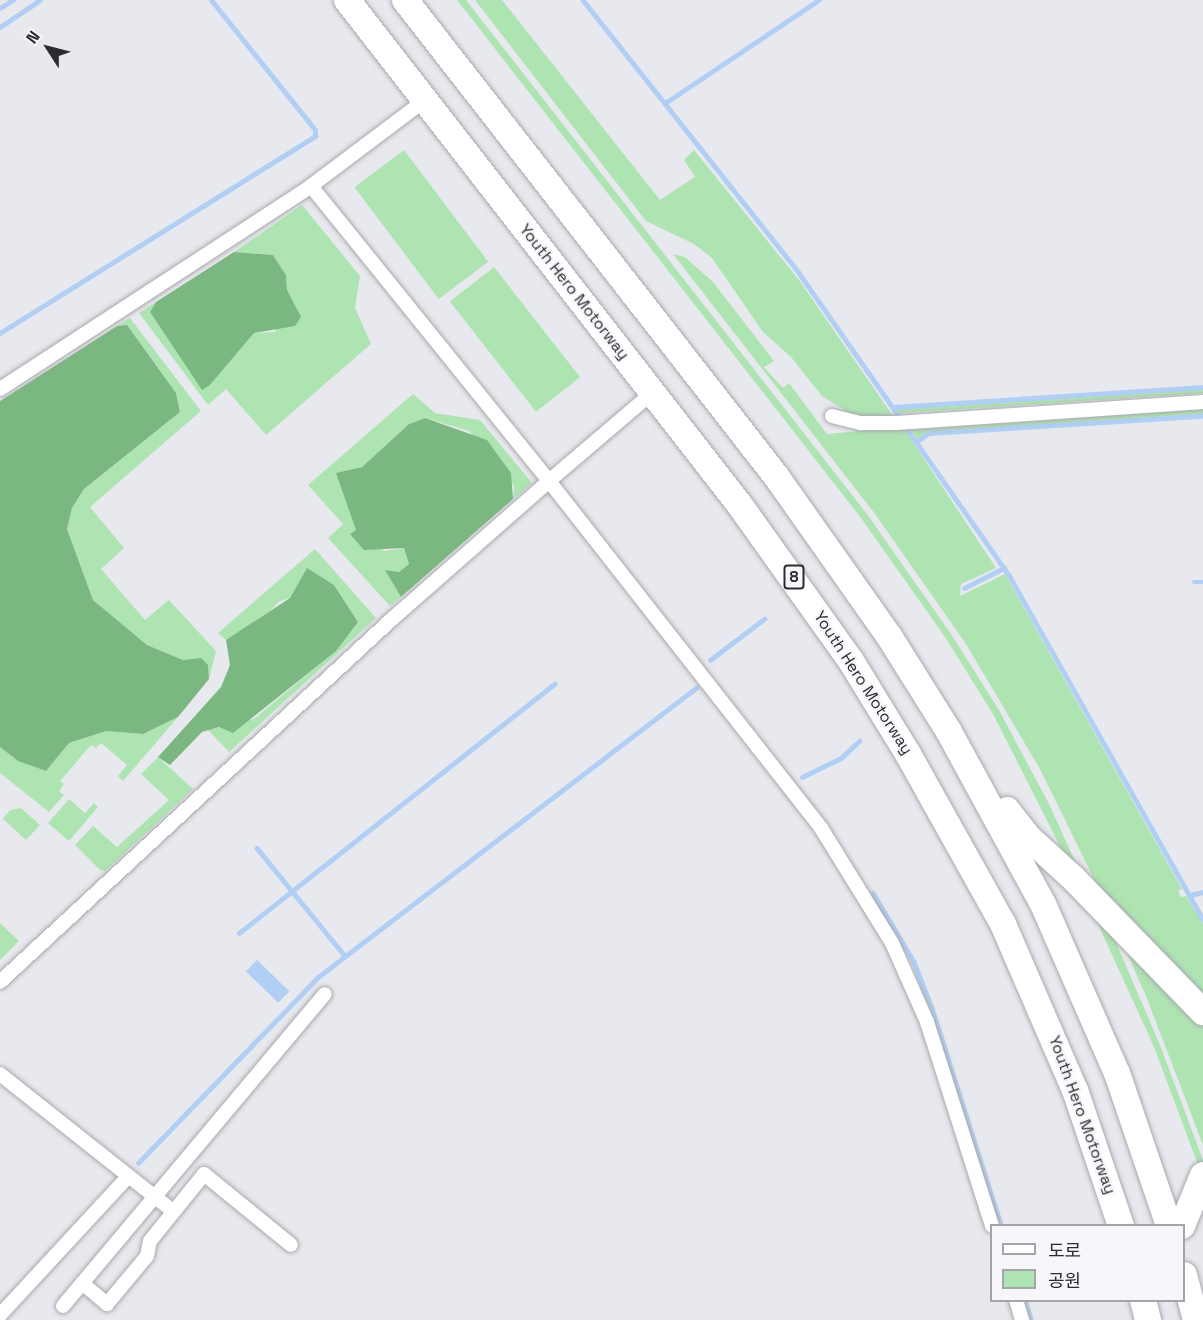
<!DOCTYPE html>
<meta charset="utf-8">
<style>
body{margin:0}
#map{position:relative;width:1203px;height:1320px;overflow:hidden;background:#e8e9ee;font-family:"Space Grotesk","Noto Sans KR",sans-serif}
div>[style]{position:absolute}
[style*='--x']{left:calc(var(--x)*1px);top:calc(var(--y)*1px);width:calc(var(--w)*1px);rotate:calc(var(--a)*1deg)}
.green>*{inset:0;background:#aee4b2;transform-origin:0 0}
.forest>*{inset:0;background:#7bb780}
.water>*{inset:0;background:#b1cff4;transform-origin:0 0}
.stream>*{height:4.5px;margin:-2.25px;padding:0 2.25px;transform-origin:2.25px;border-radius:2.25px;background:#b1cff4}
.roads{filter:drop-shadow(0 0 2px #a8a9ad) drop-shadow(0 0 2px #a8a9ad)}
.minor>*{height:14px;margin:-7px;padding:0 7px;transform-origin:7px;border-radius:7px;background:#fff}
.motorway>*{height:26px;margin:-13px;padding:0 13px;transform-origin:13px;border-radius:13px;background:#fff}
span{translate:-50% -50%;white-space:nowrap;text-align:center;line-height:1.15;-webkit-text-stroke:4.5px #f6f6fb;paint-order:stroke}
.shield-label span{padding:2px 4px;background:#f6f6fb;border:2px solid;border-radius:4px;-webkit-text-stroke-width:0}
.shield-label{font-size:15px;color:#2b2c2e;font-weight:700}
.street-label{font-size:16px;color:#2b2c2e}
.legend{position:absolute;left:990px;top:1224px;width:195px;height:78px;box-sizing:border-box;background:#f6f6fb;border:2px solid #a5a5a9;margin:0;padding:8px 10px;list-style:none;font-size:18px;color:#2b2c2e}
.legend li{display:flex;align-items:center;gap:12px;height:30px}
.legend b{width:30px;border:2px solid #a5a5a9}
.north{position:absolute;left:18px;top:18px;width:60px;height:60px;-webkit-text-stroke:4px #f6f6fb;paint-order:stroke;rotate:306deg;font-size:16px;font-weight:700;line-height:24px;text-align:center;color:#2b2c2e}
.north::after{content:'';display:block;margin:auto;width:21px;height:27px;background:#2b2c2e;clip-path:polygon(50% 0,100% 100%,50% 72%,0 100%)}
</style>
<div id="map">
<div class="green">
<div style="clip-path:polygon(457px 0,466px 0,867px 514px,951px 634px,999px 710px,1049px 804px,1079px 870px,1069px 864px,993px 714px,945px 637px,861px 518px)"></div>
<div style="clip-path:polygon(475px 0,502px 0,660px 200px,695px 177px,684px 160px,694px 150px,799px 280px,893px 416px,855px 417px,822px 396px,791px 357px,763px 332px,712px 258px,694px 244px,646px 221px)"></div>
<div style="left:404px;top:150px;width:140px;height:62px;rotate:53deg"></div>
<div style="clip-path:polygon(302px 205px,360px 276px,355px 308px,371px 344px,266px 435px,226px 389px,208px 405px,139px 313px,156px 302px,150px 312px,202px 389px,210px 385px,254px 333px,275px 332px,287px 290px,286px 275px,273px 255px,234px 252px)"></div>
<div style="clip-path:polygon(673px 254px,685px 257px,713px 282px,774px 361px,764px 367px,783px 388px,789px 383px,827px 434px,903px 427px,996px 568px,961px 584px,960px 596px,1005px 574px,1182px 889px,1178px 891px,1181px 897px,1186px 896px,1203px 924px,1203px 995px,1096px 883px,1040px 769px,966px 644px,875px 514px)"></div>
<div style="left:494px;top:267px;width:140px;height:56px;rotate:52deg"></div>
<div style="clip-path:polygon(130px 318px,201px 411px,90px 507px,124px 548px,101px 569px,145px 620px,169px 600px,216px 651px,209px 679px,208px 665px,183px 660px,147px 645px,93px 600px,67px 529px,72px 508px,84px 489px,180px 412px,176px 393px,127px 325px,117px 326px)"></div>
<div style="clip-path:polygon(1203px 389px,1203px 393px,899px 413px,896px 408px)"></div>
<div style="clip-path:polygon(413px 394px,435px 413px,480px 420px,532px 483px,513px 499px,514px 486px,469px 431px,425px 418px,409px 424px,362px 467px,337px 473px,356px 530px,350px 534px,385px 551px,404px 548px,409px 564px,399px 572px,385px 570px,401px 597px,390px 606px,328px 538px,343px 524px,308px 485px)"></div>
<div style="clip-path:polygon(1203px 409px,1203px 414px,927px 432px,917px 439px,911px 430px)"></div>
<div style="clip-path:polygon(315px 549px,376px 618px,229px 752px,208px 730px,254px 719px,335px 651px,358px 622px,334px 585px,307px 569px,290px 598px,280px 601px,260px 620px,226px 640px,218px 633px)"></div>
<div style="clip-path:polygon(178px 717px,123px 781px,118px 776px,127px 765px,101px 743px,96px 748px,91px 745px,60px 781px,64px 784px,59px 791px,64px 795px,49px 812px,0 773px,0 747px,18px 761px,46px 771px,69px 743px,106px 731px,143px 734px)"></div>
<div style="clip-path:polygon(158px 757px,193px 789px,105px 871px,100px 870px,75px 845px,93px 826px,117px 847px,169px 800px,141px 774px)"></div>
<div style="clip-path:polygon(69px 799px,85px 813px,94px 803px,98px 807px,69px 841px,48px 823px)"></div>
<div style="clip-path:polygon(21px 808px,40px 825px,26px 840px,3px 819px,10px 810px)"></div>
<div style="clip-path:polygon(1093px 913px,1111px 931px,1160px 1045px,1203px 1160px,1200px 1170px,1154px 1047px)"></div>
<div style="clip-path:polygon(0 923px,19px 941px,0 960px)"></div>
<div style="clip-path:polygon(1118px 933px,1203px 1022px,1203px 1145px,1146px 996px)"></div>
</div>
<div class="forest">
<div style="clip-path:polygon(234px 252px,273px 255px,286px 275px,287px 290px,301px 317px,295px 326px,254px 333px,210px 385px,202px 390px,150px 312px,156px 302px)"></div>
<div style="clip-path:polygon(127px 325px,176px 393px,180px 412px,84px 489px,72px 508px,67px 529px,93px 600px,147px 645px,183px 660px,201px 658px,208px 665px,209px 679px,178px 717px,143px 734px,106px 731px,69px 743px,46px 771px,18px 761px,0 747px,0 401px,117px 326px)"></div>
<div style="clip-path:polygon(425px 418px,487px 440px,511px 473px,513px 499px,401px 597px,385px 570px,399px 572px,409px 564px,404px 548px,364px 550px,350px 534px,356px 530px,336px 473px,362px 467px,409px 424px)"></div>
<div style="clip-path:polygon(307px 568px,334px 585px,358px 622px,336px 651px,233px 733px,219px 727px,202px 732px,170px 765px,158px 757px,221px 687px,230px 665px,226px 640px,290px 598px)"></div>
</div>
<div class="water">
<div style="left:257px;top:960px;width:45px;height:16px;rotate:44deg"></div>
</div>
<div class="stream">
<div style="--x:583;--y:0;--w:348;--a:51.6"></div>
<div style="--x:799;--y:273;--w:178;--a:55.1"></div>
<div style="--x:0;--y:8;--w:15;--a:-32"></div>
<div style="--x:0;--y:27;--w:48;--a:-34"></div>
<div style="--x:665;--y:103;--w:185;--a:-33.8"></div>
<div style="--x:0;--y:333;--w:372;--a:-32"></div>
<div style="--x:315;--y:136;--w:6;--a:-90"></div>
<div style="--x:315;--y:130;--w:166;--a:-128.7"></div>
<div style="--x:893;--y:407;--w:311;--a:-3.7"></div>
<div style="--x:905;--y:426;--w:182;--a:55.1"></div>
<div style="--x:1009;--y:575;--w:395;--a:60.6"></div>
<div style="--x:916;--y:442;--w:16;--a:-35"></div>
<div style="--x:929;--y:433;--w:275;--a:-3.6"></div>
<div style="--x:1194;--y:582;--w:9;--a:0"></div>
<div style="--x:964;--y:588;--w:45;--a:-26.6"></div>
<div style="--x:710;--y:660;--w:68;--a:-37.2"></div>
<div style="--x:802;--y:777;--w:43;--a:-26"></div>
<div style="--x:841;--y:758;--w:25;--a:-43"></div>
<div style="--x:257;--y:848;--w:139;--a:50.8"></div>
<div style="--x:873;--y:893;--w:80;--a:59.3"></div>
<div style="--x:914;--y:962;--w:49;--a:68.6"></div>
<div style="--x:932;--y:1008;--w:229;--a:72.4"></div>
<div style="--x:1190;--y:895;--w:13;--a:-13"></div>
<div style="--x:239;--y:933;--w:402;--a:-38.3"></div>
<div style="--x:138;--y:1163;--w:259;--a:-45.9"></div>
<div style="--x:318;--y:977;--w:476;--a:-37.4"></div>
<div style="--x:1025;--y:1300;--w:21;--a:73"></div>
</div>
<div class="roads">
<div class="minor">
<div style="--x:311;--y:186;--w:379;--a:51.1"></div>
<div style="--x:549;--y:481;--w:135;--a:-40.5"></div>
<div style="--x:0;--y:389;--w:371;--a:-33.1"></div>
<div style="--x:311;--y:186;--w:143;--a:-37"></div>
<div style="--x:832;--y:416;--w:30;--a:14"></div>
<div style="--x:861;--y:423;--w:35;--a:0"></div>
<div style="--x:896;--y:423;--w:308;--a:-3.9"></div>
<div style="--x:0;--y:982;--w:534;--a:-42.8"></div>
<div style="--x:392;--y:619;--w:209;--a:-41.3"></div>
<div style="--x:549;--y:481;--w:441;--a:51.9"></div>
<div style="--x:821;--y:828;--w:135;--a:58.3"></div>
<div style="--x:892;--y:943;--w:86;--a:66.1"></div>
<div style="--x:927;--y:1022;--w:214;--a:72.3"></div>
<div style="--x:0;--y:1074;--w:221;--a:38.4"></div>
<div style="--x:82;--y:1283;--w:33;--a:40"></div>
<div style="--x:107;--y:1304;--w:62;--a:-50.2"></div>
<div style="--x:147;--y:1256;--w:15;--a:-79"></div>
<div style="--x:150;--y:1241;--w:86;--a:-51.1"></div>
<div style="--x:204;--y:1174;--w:112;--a:39.2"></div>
<div style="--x:1016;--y:1300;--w:21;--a:73"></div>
<div style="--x:63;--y:1306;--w:407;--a:-50"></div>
<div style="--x:0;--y:1315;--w:188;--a:-47.2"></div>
</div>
<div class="motorway">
<div style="--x:347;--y:0;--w:638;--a:52.13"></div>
<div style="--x:739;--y:504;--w:193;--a:54.5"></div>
<div style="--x:851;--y:661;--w:109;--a:58.5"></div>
<div style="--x:908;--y:754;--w:195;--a:60.8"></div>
<div style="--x:1003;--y:924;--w:181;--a:66.6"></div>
<div style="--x:1075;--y:1090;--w:144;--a:71.3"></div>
<div style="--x:405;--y:0;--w:604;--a:52.07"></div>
<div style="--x:776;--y:476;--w:196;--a:54.8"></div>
<div style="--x:889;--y:636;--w:111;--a:57.9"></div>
<div style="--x:948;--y:730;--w:198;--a:61.4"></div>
<div style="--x:1043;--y:904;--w:184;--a:66.4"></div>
<div style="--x:1117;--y:1073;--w:162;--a:71.2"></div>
<div style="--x:1007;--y:810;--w:33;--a:52"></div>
<div style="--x:1027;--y:836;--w:62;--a:42.4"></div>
<div style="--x:1073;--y:878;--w:187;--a:45.9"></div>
<div style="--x:1182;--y:1226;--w:55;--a:-67.6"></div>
<div style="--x:1184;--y:1275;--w:47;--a:75.1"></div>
<div style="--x:1143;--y:1300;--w:21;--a:76"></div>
</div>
</div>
<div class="shield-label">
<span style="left:794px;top:577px">8</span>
</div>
<div class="street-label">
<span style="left:574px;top:292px;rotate:52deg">Youth Hero Motorway</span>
<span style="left:863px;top:683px;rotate:57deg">Youth Hero Motorway</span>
<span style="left:1082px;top:1115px;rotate:70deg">Youth Hero Motorway</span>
</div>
<ul class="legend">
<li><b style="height:8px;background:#fff"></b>도로</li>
<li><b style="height:16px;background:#aee4b2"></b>공원</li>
</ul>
<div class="north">N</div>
</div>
